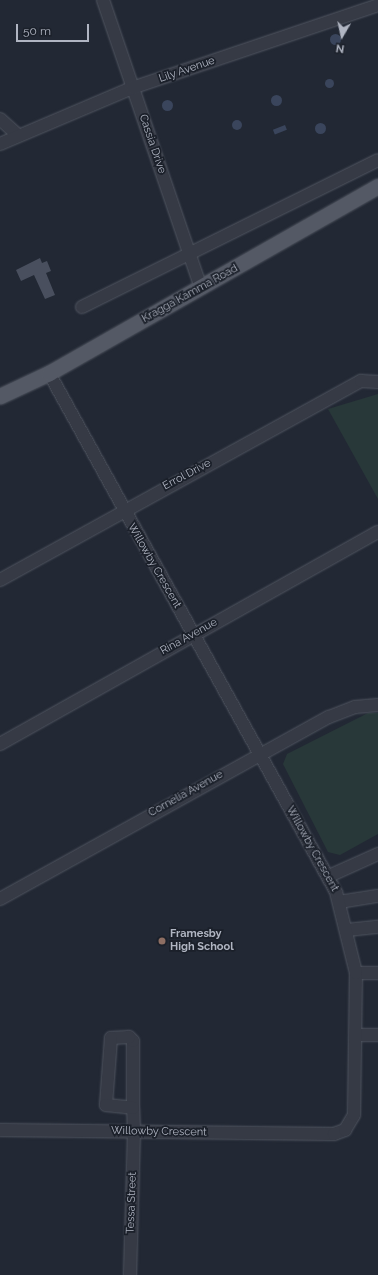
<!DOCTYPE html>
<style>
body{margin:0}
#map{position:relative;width:378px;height:1275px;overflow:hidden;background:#222834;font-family:Raleway,sans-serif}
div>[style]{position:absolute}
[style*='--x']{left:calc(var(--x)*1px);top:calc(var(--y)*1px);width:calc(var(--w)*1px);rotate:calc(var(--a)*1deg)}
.green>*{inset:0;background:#283839}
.water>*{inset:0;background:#3a455c;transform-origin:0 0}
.round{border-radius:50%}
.building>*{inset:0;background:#494f5e}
.roads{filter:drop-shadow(0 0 1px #505560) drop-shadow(0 0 1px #505560)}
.minor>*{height:12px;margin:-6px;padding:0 6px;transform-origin:6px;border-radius:6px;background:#363a45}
.major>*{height:15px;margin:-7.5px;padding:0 7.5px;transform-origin:7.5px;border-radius:7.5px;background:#545965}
.dots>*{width:11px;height:11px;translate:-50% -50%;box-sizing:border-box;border:2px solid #1b202a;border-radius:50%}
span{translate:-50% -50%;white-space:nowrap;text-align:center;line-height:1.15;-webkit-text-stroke:3.5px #1b202a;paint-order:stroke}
.street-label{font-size:11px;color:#b0b5c2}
.poi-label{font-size:11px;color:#b0b5c2;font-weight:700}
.left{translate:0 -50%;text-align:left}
.north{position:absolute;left:322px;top:16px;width:40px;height:40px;-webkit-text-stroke:3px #1b202a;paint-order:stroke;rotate:189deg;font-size:11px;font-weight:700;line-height:16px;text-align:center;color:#b0b5c2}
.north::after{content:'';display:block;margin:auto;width:14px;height:18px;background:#b0b5c2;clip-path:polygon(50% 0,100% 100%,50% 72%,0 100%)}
.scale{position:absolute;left:16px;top:24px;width:73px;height:18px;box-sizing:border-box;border:2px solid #b0b5c2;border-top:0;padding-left:5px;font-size:12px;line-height:14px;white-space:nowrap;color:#b0b5c2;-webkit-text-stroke:3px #1b202a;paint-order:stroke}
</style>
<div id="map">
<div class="green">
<div style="clip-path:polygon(378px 394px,378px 499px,328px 409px)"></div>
<div style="clip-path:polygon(368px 713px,378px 713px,378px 834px,340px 855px,328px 852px,283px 764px,287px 754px)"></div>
</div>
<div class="water">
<div class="round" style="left:329.5px;top:33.5px;width:11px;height:11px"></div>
<div class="round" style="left:324.5px;top:78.5px;width:9px;height:9px"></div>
<div class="round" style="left:270.5px;top:94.5px;width:11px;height:11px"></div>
<div class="round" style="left:161.5px;top:99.5px;width:11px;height:11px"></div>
<div class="round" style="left:232px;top:120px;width:10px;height:10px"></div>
<div class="round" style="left:314.5px;top:122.5px;width:11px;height:11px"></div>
<div style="left:285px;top:125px;width:5px;height:13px;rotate:68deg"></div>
</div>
<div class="building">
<div style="clip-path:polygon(40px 258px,42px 263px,47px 261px,51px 271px,46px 273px,55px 295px,45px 299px,34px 275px,21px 281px,16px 270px)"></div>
</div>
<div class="roads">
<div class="minor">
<div style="--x:103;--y:0;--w:304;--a:71.2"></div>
<div style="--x:0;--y:119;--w:24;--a:42"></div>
<div style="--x:0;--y:144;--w:143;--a:-23"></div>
<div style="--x:132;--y:88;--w:260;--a:-18.6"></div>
<div style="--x:82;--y:307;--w:330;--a:-26.4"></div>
<div style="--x:0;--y:580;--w:412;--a:-28.9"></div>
<div style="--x:361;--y:381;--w:17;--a:3"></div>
<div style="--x:0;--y:744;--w:433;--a:-29.3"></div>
<div style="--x:329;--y:876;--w:54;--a:-24.2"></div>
<div style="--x:0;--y:899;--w:376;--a:-29"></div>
<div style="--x:329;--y:717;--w:28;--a:-21"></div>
<div style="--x:355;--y:707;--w:23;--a:-5"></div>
<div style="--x:339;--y:902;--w:39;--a:-9"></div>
<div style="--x:347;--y:930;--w:31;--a:-6"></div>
<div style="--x:356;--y:973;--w:22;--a:0"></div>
<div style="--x:358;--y:1035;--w:20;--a:0"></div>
<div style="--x:0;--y:1130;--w:334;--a:0.7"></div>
<div style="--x:334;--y:1134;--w:12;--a:-20"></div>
<div style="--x:345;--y:1130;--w:17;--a:-59"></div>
<div style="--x:354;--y:1115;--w:142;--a:-89.2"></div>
<div style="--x:356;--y:973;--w:83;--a:-103.9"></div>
<div style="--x:336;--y:892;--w:593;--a:-118.94"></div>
<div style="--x:130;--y:1275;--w:143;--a:-88.4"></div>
<div style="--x:134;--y:1132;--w:24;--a:-92"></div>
<div style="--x:133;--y:1108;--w:67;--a:-90"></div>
<div style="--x:133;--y:1041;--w:6;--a:-135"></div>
<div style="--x:129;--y:1037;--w:18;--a:177"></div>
<div style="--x:111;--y:1038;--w:67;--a:94.3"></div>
<div style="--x:106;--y:1105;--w:27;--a:6"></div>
</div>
<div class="major">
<div style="--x:0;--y:396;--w:54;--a:-25.1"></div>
<div style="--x:49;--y:373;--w:378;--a:-29.6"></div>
</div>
</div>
<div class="dots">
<div style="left:162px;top:941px;background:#8d6e63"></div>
</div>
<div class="street-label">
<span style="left:187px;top:70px;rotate:-19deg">Lily Avenue</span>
<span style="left:152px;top:144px;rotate:71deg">Cassia Drive</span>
<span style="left:190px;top:294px;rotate:-29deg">Kragga Kamma Road</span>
<span style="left:187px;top:475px;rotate:-28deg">Errol Drive</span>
<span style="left:154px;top:566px;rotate:60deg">Willowby Crescent</span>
<span style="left:189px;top:637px;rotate:-29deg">Rina Avenue</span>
<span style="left:186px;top:794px;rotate:-29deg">Cornelia Avenue</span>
<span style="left:312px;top:849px;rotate:61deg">Willowby Crescent</span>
<span style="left:159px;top:1132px;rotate:1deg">Willowby Crescent</span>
<span style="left:132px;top:1203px;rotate:-88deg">Tessa Street</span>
</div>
<div class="poi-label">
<span class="left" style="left:170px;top:941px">Framesby<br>High School</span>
</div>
<div class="north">N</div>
<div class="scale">50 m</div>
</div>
